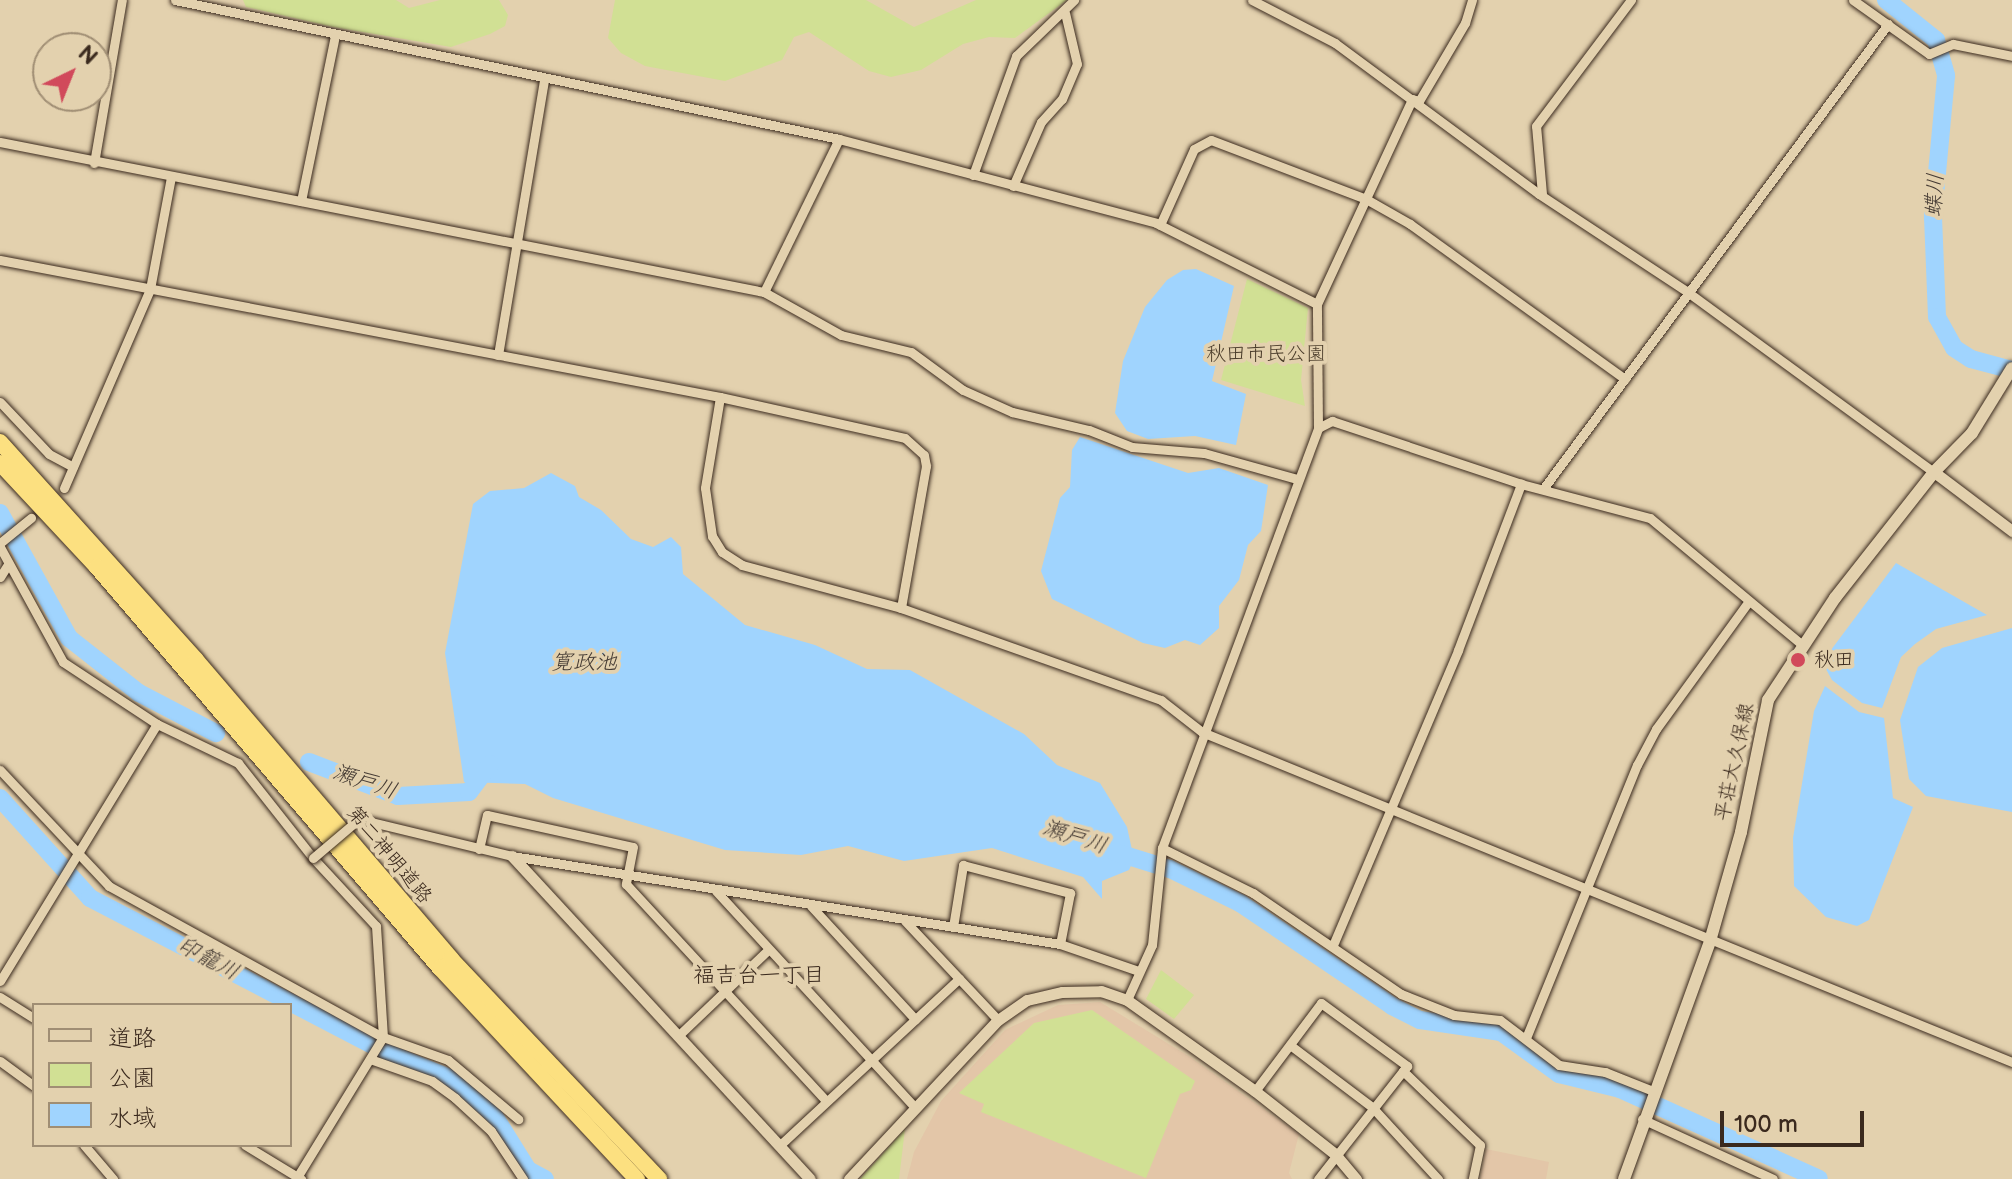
<!DOCTYPE html>
<meta charset="utf-8">
<style>
body{margin:0}
#map{position:relative;width:2012px;height:1179px;overflow:hidden;background:#e3d1ae;font-family:"Balsamiq Sans","Klee One",sans-serif}
div>[style]{position:absolute}
[style*='--x']{left:calc(var(--x)*1px);top:calc(var(--y)*1px);width:calc(var(--w)*1px);rotate:calc(var(--a)*1deg)}
.built>*{inset:0;background:#e3c6a8}
.green>*{inset:0;background:#d1e094}
.water>*{inset:0;background:#a0d4fe}
.river>*{height:18px;margin:-9px;padding:0 9px;transform-origin:9px;border-radius:9px;background:#a0d4fe}
.roads{filter:drop-shadow(0 0 2px #3b2a1e) drop-shadow(0 0 2px #3b2a1e)}
.minor>*{height:9px;margin:-4.5px;padding:0 4.5px;transform-origin:4.5px;border-radius:4.5px;background:#e3d1ae}
.tertiary>*{height:11px;margin:-5.5px;padding:0 5.5px;transform-origin:5.5px;border-radius:5.5px;background:#e3d1ae}
.secondary>*{height:12px;margin:-6px;padding:0 6px;transform-origin:6px;border-radius:6px;background:#e3d1ae}
.motorway>*{height:16px;margin:-8px;padding:0 8px;transform-origin:8px;border-radius:8px;background:#fce080}
.bridges{filter:drop-shadow(0 0 2px #3b2a1e) drop-shadow(0 0 2px #3b2a1e)}
.minor-bridge>*{height:9px;margin:-4.5px;padding:0 4.5px;transform-origin:4.5px;border-radius:4.5px;background:#e3d1ae}
.dots>*{width:22px;height:22px;translate:-50% -50%;box-sizing:border-box;border:4px solid #e3d1ae;border-radius:50%}
span{translate:-50% -50%;white-space:nowrap;text-align:center;line-height:1.15;-webkit-text-stroke:8px #e3d1ae;paint-order:stroke}
.park-label{font-size:20px;color:#4a3c2a}
.poi-label{font-size:20px;color:#3b2a1e}
.left{translate:0 -50%;text-align:left}
.street-label{font-size:20px;color:#3b2a1e}
.water-label{font-size:22px;color:#453b34;font-style:italic}
.neighbourhood-label{font-size:22px;color:#3b2a1e}
.legend{position:absolute;left:32px;top:1003px;width:260px;height:144px;box-sizing:border-box;background:#e3d1ae;border:2px solid #a08e74;margin:0;padding:10px 14px;list-style:none;font-size:24px;color:#3b2a1e}
.legend li{display:flex;align-items:center;gap:16px;height:40px}
.legend b{width:40px;border:2px solid #a08e74}
.north{position:absolute;left:32px;top:32px;width:80px;height:80px;box-sizing:border-box;background:#e3d1ae;border:2px solid #a08e74;border-radius:50%;rotate:43deg;font-size:22px;font-weight:700;line-height:32px;text-align:center;color:#3b2a1e}
.north::after{content:'';display:block;margin:auto;width:28px;height:36px;background:#d1495b;clip-path:polygon(50% 0,100% 100%,50% 72%,0 100%)}
.scale{position:absolute;left:1720px;top:1111px;width:144px;height:36px;box-sizing:border-box;border:4px solid #3b2a1e;border-top:0;padding-left:10px;font-size:24px;line-height:28px;white-space:nowrap;color:#3b2a1e;-webkit-text-stroke:6px #e3d1ae;paint-order:stroke}
</style>
<div id="map">
<div class="built">
<div style="clip-path:polygon(1100px 1002px,1190px 1057px,1299px 1134px,1289px 1173px,1292px 1179px,907px 1179px,914px 1152px,941px 1101px,1005px 1030px,1058px 1005px)"></div>
<div style="clip-path:polygon(1486px 1149px,1549px 1162px,1546px 1179px,1480px 1179px)"></div>
</div>
<div class="green">
<div style="clip-path:polygon(243px 0,396px 0,409px 8px,440px 0,499px 0,508px 15px,505px 26px,490px 34px,451px 47px,333px 27px,246px 7px)"></div>
<div style="clip-path:polygon(615px 0,866px 0,914px 27px,976px 0,1067px 0,1015px 38px,989px 37px,963px 44px,921px 70px,891px 77px,869px 71px,809px 32px,794px 37px,782px 60px,725px 81px,645px 66px,621px 53px,608px 38px)"></div>
<div style="clip-path:polygon(1247px 279px,1308px 308px,1301px 380px,1305px 406px,1221px 380px)"></div>
<div style="clip-path:polygon(1161px 970px,1194px 995px,1174px 1019px,1146px 999px)"></div>
<div style="clip-path:polygon(1092px 1010px,1195px 1081px,1191px 1090px,1180px 1094px,1146px 1178px,981px 1112px,984px 1104px,959px 1093px,1034px 1023px)"></div>
<div style="clip-path:polygon(905px 1129px,899px 1179px,860px 1179px)"></div>
</div>
<div class="water">
<div style="clip-path:polygon(1196px 269px,1234px 286px,1212px 381px,1246px 394px,1236px 445px,1195px 436px,1148px 439px,1127px 431px,1115px 413px,1123px 361px,1145px 307px,1167px 280px,1183px 270px)"></div>
<div style="clip-path:polygon(1080px 437px,1188px 473px,1219px 468px,1268px 485px,1261px 531px,1248px 545px,1239px 580px,1219px 606px,1219px 628px,1200px 645px,1185px 640px,1165px 648px,1143px 643px,1052px 599px,1041px 571px,1060px 498px,1070px 487px,1072px 450px)"></div>
<div style="clip-path:polygon(551px 473px,575px 486px,579px 497px,601px 510px,631px 539px,653px 547px,671px 537px,681px 547px,683px 574px,745px 625px,815px 645px,867px 669px,910px 670px,1024px 734px,1057px 765px,1100px 783px,1127px 827px,1134px 859px,1129px 870px,1102px 881px,1102px 899px,1083px 877px,992px 848px,904px 861px,848px 846px,801px 855px,725px 850px,553px 798px,525px 784px,464px 782px,445px 653px,473px 504px,490px 491px,524px 488px)"></div>
<div style="clip-path:polygon(1896px 563px,1987px 615px,1936px 629px,1915px 644px,1901px 657px,1882px 708px,1862px 703px,1832px 680px,1822px 662px)"></div>
<div style="clip-path:polygon(2012px 628px,2012px 812px,1926px 796px,1909px 779px,1900px 720px,1918px 667px,1942px 648px)"></div>
<div style="clip-path:polygon(1825px 686px,1859px 712px,1884px 718px,1893px 798px,1913px 807px,1869px 920px,1857px 926px,1826px 917px,1794px 886px,1793px 838px,1814px 711px)"></div>
</div>
<div class="river">
<div style="--x:1886;--y:0;--w:64;--a:38.7"></div>
<div style="--x:1936;--y:40;--w:37;--a:74"></div>
<div style="--x:1946;--y:76;--w:142;--a:95.3"></div>
<div style="--x:1933;--y:217;--w:100;--a:87.7"></div>
<div style="--x:1937;--y:317;--w:35;--a:61"></div>
<div style="--x:1954;--y:348;--w:20;--a:33"></div>
<div style="--x:1971;--y:359;--w:42;--a:15"></div>
<div style="--x:0;--y:513;--w:143;--a:61.1"></div>
<div style="--x:69;--y:638;--w:89;--a:38.2"></div>
<div style="--x:139;--y:693;--w:87;--a:27.5"></div>
<div style="--x:309;--y:762;--w:95;--a:20.9"></div>
<div style="--x:398;--y:796;--w:71;--a:-3.2"></div>
<div style="--x:469;--y:792;--w:35;--a:-53"></div>
<div style="--x:0;--y:798;--w:135;--a:48"></div>
<div style="--x:90;--y:898;--w:334;--a:27.5"></div>
<div style="--x:386;--y:1052;--w:71;--a:22.2"></div>
<div style="--x:452;--y:1079;--w:54;--a:40.5"></div>
<div style="--x:493;--y:1114;--w:66;--a:58"></div>
<div style="--x:528;--y:1170;--w:19;--a:28"></div>
<div style="--x:1112;--y:851;--w:61;--a:17.2"></div>
<div style="--x:1170;--y:869;--w:78;--a:25.9"></div>
<div style="--x:1240;--y:903;--w:184;--a:34.1"></div>
<div style="--x:1392;--y:1006;--w:31;--a:27"></div>
<div style="--x:1420;--y:1020;--w:82;--a:8.4"></div>
<div style="--x:1501;--y:1032;--w:72;--a:35.9"></div>
<div style="--x:1559;--y:1074;--w:63;--a:13.8"></div>
<div style="--x:1620;--y:1089;--w:218;--a:24.3"></div>
</div>
<div class="roads">
<div class="minor">
<div style="--x:175;--y:0;--w:678;--a:11.82"></div>
<div style="--x:839;--y:139;--w:328;--a:14.8"></div>
<div style="--x:1156;--y:223;--w:180;--a:26.7"></div>
<div style="--x:1252;--y:0;--w:93;--a:27.4"></div>
<div style="--x:1335;--y:43;--w:254;--a:36.5"></div>
<div style="--x:1539;--y:194;--w:180;--a:33.4"></div>
<div style="--x:1689;--y:293;--w:303;--a:36.2"></div>
<div style="--x:1853;--y:0;--w:93;--a:35.4"></div>
<div style="--x:1929;--y:54;--w:26;--a:-23"></div>
<div style="--x:1953;--y:44;--w:60;--a:11.5"></div>
<div style="--x:0;--y:142;--w:779;--a:11.11"></div>
<div style="--x:764;--y:292;--w:88;--a:29.2"></div>
<div style="--x:841;--y:335;--w:72;--a:13.7"></div>
<div style="--x:911;--y:352;--w:64;--a:36.2"></div>
<div style="--x:963;--y:390;--w:54;--a:24.2"></div>
<div style="--x:1012;--y:412;--w:79;--a:13.2"></div>
<div style="--x:1089;--y:430;--w:46;--a:21.6"></div>
<div style="--x:1132;--y:447;--w:72;--a:4.8"></div>
<div style="--x:1204;--y:453;--w:97;--a:15.6"></div>
<div style="--x:94;--y:163;--w:165;--a:-80.3"></div>
<div style="--x:973;--y:175;--w:127;--a:-70.1"></div>
<div style="--x:1016;--y:56;--w:81;--a:-44"></div>
<div style="--x:1013;--y:186;--w:70;--a:-66.4"></div>
<div style="--x:1041;--y:122;--w:31;--a:-48"></div>
<div style="--x:1062;--y:99;--w:38;--a:-67"></div>
<div style="--x:1077;--y:64;--w:52;--a:-103.2"></div>
<div style="--x:1542;--y:194;--w:68;--a:-95"></div>
<div style="--x:1536;--y:126;--w:158;--a:-53"></div>
<div style="--x:301;--y:201;--w:169;--a:-78.4"></div>
<div style="--x:1160;--y:225;--w:83;--a:-65.9"></div>
<div style="--x:1194;--y:149;--w:19;--a:-28"></div>
<div style="--x:1211;--y:140;--w:166;--a:20.8"></div>
<div style="--x:1366;--y:199;--w:51;--a:29.6"></div>
<div style="--x:1410;--y:224;--w:265;--a:35.8"></div>
<div style="--x:0;--y:260;--w:733;--a:10.77"></div>
<div style="--x:720;--y:397;--w:189;--a:12.5"></div>
<div style="--x:905;--y:438;--w:25;--a:42"></div>
<div style="--x:924;--y:455;--w:11;--a:80"></div>
<div style="--x:926;--y:466;--w:144;--a:100"></div>
<div style="--x:764;--y:292;--w:170;--a:-63.9"></div>
<div style="--x:498;--y:355;--w:279;--a:-80.5"></div>
<div style="--x:720;--y:397;--w:92;--a:99.4"></div>
<div style="--x:705;--y:488;--w:49;--a:81.7"></div>
<div style="--x:712;--y:536;--w:19;--a:58"></div>
<div style="--x:722;--y:552;--w:24;--a:33"></div>
<div style="--x:742;--y:565;--w:165;--a:15.1"></div>
<div style="--x:901;--y:608;--w:276;--a:19.5"></div>
<div style="--x:1161;--y:700;--w:52;--a:38"></div>
<div style="--x:1202;--y:732;--w:875;--a:22.17"></div>
<div style="--x:0;--y:402;--w:71;--a:46.7"></div>
<div style="--x:49;--y:454;--w:27;--a:28"></div>
<div style="--x:1318;--y:428;--w:16;--a:-27"></div>
<div style="--x:1332;--y:421;--w:199;--a:18.4"></div>
<div style="--x:1521;--y:484;--w:133;--a:14.8"></div>
<div style="--x:1650;--y:518;--w:197;--a:39.8"></div>
<div style="--x:64;--y:488;--w:217;--a:-66.6"></div>
<div style="--x:150;--y:289;--w:114;--a:-79.4"></div>
<div style="--x:1543;--y:489;--w:579;--a:-53.43"></div>
<div style="--x:0;--y:543;--w:40;--a:-39"></div>
<div style="--x:0;--y:547;--w:131;--a:61.3"></div>
<div style="--x:63;--y:662;--w:113;--a:33.4"></div>
<div style="--x:0;--y:577;--w:15;--a:-58"></div>
<div style="--x:0;--y:770;--w:159;--a:46.8"></div>
<div style="--x:109;--y:886;--w:313;--a:28.9"></div>
<div style="--x:383;--y:1037;--w:69;--a:19.5"></div>
<div style="--x:448;--y:1060;--w:92;--a:40.1"></div>
<div style="--x:359;--y:819;--w:157;--a:13.6"></div>
<div style="--x:512;--y:856;--w:555;--a:9.12"></div>
<div style="--x:1060;--y:944;--w:83;--a:18.9"></div>
<div style="--x:1162;--y:848;--w:102;--a:26.3"></div>
<div style="--x:1253;--y:893;--w:179;--a:34.3"></div>
<div style="--x:1401;--y:994;--w:57;--a:21.6"></div>
<div style="--x:1454;--y:1015;--w:46;--a:6.2"></div>
<div style="--x:1500;--y:1020;--w:74;--a:37.3"></div>
<div style="--x:1559;--y:1065;--w:47;--a:8.7"></div>
<div style="--x:1605;--y:1072;--w:52;--a:21.6"></div>
<div style="--x:479;--y:849;--w:35;--a:-77"></div>
<div style="--x:487;--y:815;--w:149;--a:12.4"></div>
<div style="--x:633;--y:847;--w:38;--a:101"></div>
<div style="--x:626;--y:884;--w:295;--a:47.3"></div>
<div style="--x:716;--y:891;--w:292;--a:47.4"></div>
<div style="--x:811;--y:906;--w:154;--a:47.4"></div>
<div style="--x:905;--y:921;--w:136;--a:46.8"></div>
<div style="--x:953;--y:927;--w:63;--a:-80.8"></div>
<div style="--x:963;--y:865;--w:111;--a:14.7"></div>
<div style="--x:1070;--y:893;--w:52;--a:101.1"></div>
<div style="--x:1333;--y:945;--w:320;--a:-67"></div>
<div style="--x:1458;--y:650;--w:178;--a:-69.2"></div>
<div style="--x:0;--y:981;--w:301;--a:-58.6"></div>
<div style="--x:157;--y:724;--w:90;--a:25.7"></div>
<div style="--x:238;--y:763;--w:121;--a:51.7"></div>
<div style="--x:313;--y:858;--w:93;--a:47.2"></div>
<div style="--x:376;--y:926;--w:111;--a:86.4"></div>
<div style="--x:383;--y:1037;--w:167;--a:121.5"></div>
<div style="--x:0;--y:997;--w:40;--a:32"></div>
<div style="--x:1127;--y:1000;--w:60;--a:-65.6"></div>
<div style="--x:1152;--y:945;--w:98;--a:-84.1"></div>
<div style="--x:1162;--y:848;--w:448;--a:-69.6"></div>
<div style="--x:1318;--y:428;--w:124;--a:-90.5"></div>
<div style="--x:1317;--y:304;--w:226;--a:-65.1"></div>
<div style="--x:1412;--y:99;--w:7;--a:16"></div>
<div style="--x:1419;--y:101;--w:91;--a:-59.5"></div>
<div style="--x:1465;--y:23;--w:24;--a:-73"></div>
<div style="--x:679;--y:1035;--w:123;--a:-43.7"></div>
<div style="--x:1526;--y:1038;--w:295;--a:-67.9"></div>
<div style="--x:1637;--y:765;--w:41;--a:-62.2"></div>
<div style="--x:1656;--y:729;--w:158;--a:-54"></div>
<div style="--x:1290;--y:1045;--w:103;--a:37.1"></div>
<div style="--x:1372;--y:1107;--w:98;--a:47.5"></div>
<div style="--x:370;--y:1059;--w:66;--a:19.5"></div>
<div style="--x:432;--y:1081;--w:29;--a:36"></div>
<div style="--x:455;--y:1098;--w:49;--a:42.5"></div>
<div style="--x:491;--y:1131;--w:58;--a:56.3"></div>
<div style="--x:0;--y:1061;--w:42;--a:36.3"></div>
<div style="--x:1255;--y:1091;--w:110;--a:-53.1"></div>
<div style="--x:1321;--y:1003;--w:107;--a:36.2"></div>
<div style="--x:1407;--y:1066;--w:6;--a:129"></div>
<div style="--x:1403;--y:1071;--w:107;--a:43.9"></div>
<div style="--x:1480;--y:1145;--w:35;--a:102"></div>
<div style="--x:1642;--y:1119;--w:144;--a:24.6"></div>
<div style="--x:84;--y:1145;--w:45;--a:49.5"></div>
<div style="--x:245;--y:1145;--w:66;--a:31.3"></div>
<div style="--x:779;--y:1146;--w:246;--a:-42.9"></div>
<div style="--x:1318;--y:1179;--w:137;--a:-51.8"></div>
</div>
<div class="tertiary">
<div style="--x:1934;--y:472;--w:98;--a:37.1"></div>
<div style="--x:512;--y:856;--w:439;--a:47.3"></div>
<div style="--x:849;--y:1179;--w:218;--a:-46.9"></div>
<div style="--x:998;--y:1020;--w:35;--a:-35"></div>
<div style="--x:1027;--y:1000;--w:36;--a:-13"></div>
<div style="--x:1062;--y:992;--w:39;--a:-1"></div>
<div style="--x:1101;--y:991;--w:28;--a:19"></div>
<div style="--x:1127;--y:1000;--w:157;--a:35.4"></div>
<div style="--x:1255;--y:1091;--w:102;--a:38.2"></div>
<div style="--x:1335;--y:1154;--w:33;--a:50"></div>
</div>
<div class="secondary">
<div style="--x:1624;--y:1179;--w:253;--a:-70.1"></div>
<div style="--x:1710;--y:941;--w:113;--a:-74.1"></div>
<div style="--x:1741;--y:832;--w:135;--a:-78.4"></div>
<div style="--x:1768;--y:700;--w:122;--a:-56.7"></div>
<div style="--x:1835;--y:598;--w:160;--a:-51.8"></div>
<div style="--x:1934;--y:472;--w:54;--a:-45.7"></div>
<div style="--x:1972;--y:433;--w:76;--a:-58.4"></div>
</div>
<div class="motorway">
<div style="--x:0;--y:442;--w:293;--a:48"></div>
<div style="--x:196;--y:660;--w:393;--a:49.5"></div>
<div style="--x:451;--y:959;--w:303;--a:46.6"></div>
<div style="--x:0;--y:463;--w:142;--a:47"></div>
<div style="--x:97;--y:567;--w:528;--a:49.46"></div>
<div style="--x:440;--y:968;--w:289;--a:47"></div>
</div>
</div>
<div class="bridges">
<div class="minor-bridge">
<div style="--x:313;--y:858;--w:60;--a:-40.3"></div>
</div>
</div>
<div class="dots">
<div style="left:1798px;top:660px;background:#d1495b"></div>
</div>
<div class="park-label">
<span style="left:1266px;top:354px">秋田市民公園</span>
</div>
<div class="poi-label">
<span class="left" style="left:1814px;top:660px">秋田</span>
</div>
<div class="street-label">
<span style="left:1735px;top:762px;rotate:-78deg">平荘大久保線</span>
<span style="left:389px;top:855px;rotate:50deg">第二神明道路</span>
</div>
<div class="water-label">
<span style="left:1935px;top:195px;rotate:-86deg">蝶川</span>
<span style="left:584px;top:663px">寛政池</span>
<span style="left:365px;top:782px;rotate:19deg">瀬戸川</span>
<span style="left:1075px;top:837px;rotate:18deg">瀬戸川</span>
<span style="left:208px;top:959px;rotate:28deg">印籠川</span>
</div>
<div class="neighbourhood-label">
<span style="left:759px;top:976px">福吉台一丁目</span>
</div>
<ul class="legend">
<li><b style="height:10px;background:#e3d1ae"></b>道路</li>
<li><b style="height:22px;background:#d1e094"></b>公園</li>
<li><b style="height:22px;background:#a0d4fe"></b>水域</li>
</ul>
<div class="north">N</div>
<div class="scale">100 m</div>
</div>
